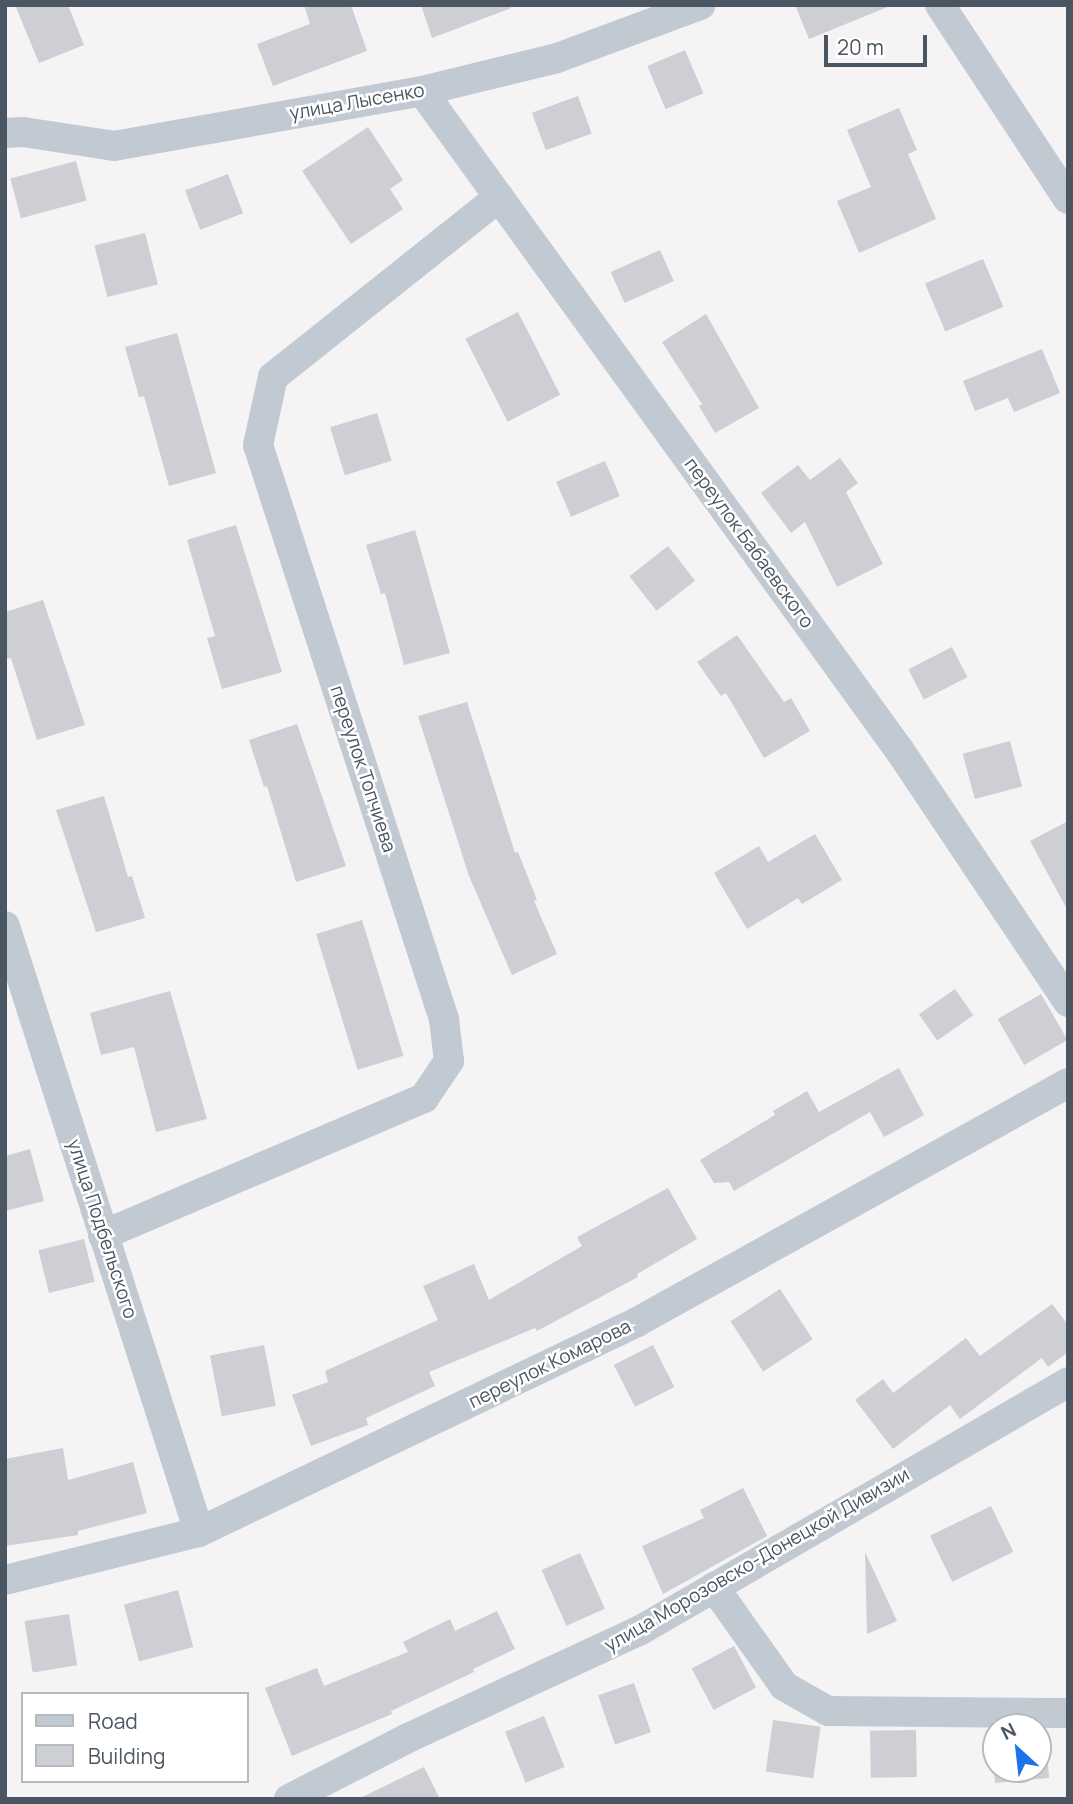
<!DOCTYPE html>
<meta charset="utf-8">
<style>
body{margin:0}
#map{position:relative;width:1073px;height:1804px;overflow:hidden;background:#f5f3f3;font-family:Manrope,sans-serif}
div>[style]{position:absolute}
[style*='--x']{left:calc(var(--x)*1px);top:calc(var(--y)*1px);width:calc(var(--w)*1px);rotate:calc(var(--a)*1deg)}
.building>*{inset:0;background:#cdcfd5;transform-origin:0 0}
.minor>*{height:30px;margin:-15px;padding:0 15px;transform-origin:15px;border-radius:15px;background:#c1cad2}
span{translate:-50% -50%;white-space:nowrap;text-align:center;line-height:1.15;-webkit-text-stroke:5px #fff;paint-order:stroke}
.street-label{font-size:19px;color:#4a5661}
.frame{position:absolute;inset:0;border:7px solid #4a5661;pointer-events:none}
.legend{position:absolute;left:21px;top:1692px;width:228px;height:91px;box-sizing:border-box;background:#fff;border:2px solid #b7bbc0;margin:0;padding:9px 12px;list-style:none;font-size:21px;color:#4a5661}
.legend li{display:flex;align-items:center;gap:14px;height:35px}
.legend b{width:35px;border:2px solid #b7bbc0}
.north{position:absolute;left:982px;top:1713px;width:70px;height:70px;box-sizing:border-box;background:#fff;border:2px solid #b7bbc0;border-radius:50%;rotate:333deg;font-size:19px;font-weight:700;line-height:28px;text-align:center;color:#4a5661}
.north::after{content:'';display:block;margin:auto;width:24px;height:32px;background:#1a73e8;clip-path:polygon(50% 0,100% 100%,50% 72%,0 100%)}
.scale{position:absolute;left:824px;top:35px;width:103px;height:32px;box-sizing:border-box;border:4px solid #4a5661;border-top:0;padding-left:9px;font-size:21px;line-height:24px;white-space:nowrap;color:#4a5661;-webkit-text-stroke:5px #fff;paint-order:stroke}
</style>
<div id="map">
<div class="building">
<div style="clip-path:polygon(15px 5px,68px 5px,84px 45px,39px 63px)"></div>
<div style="clip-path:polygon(304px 5px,351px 5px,367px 51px,273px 86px,257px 44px,310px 24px)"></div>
<div style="clip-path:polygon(421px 5px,511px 5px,511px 8px,432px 38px)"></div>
<div style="clip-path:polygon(795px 5px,890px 5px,890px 6px,809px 39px)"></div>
<div style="left:685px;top:50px;width:47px;height:41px;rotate:67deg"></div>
<div style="left:578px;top:96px;width:40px;height:49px;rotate:70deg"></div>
<div style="clip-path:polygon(899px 108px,917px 150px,908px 154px,936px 219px,859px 253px,837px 201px,871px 187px,847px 130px)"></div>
<div style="clip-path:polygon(368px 127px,403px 180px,390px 189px,403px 209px,351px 244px,302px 171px)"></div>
<div style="left:76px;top:161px;width:41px;height:68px;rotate:75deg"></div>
<div style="left:228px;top:174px;width:42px;height:46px;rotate:69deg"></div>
<div style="left:145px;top:233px;width:53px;height:52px;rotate:76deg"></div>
<div style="left:660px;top:250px;width:34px;height:54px;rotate:66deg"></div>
<div style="left:983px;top:259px;width:52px;height:63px;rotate:67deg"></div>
<div style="left:518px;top:312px;width:93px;height:59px;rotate:63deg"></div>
<div style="clip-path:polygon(706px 314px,759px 408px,715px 433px,699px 406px,702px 404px,662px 342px)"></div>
<div style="clip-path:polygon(177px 333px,216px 473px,169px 486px,144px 396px,139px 397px,125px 347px)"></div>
<div style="clip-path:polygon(1042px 349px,1060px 393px,1014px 412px,1008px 398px,975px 411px,963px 381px)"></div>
<div style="left:377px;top:413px;width:50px;height:49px;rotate:73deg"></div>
<div style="clip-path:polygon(840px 458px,858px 483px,846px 492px,883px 564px,837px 587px,805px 522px,791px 533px,761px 493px,798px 465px,810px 480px)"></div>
<div style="left:605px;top:461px;width:38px;height:53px;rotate:67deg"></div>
<div style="clip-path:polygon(236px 525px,282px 672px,222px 689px,207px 638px,215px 636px,187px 540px)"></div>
<div style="clip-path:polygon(415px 530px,450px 653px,404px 665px,385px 593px,381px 594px,366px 545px)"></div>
<div style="left:668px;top:546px;width:44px;height:49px;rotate:52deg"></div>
<div style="clip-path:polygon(43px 600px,85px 725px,37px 740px,11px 658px,5px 659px,5px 612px)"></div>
<div style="clip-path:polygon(737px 635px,784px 702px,791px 698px,810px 731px,764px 758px,726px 693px,721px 696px,697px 662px)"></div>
<div style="left:952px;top:647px;width:34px;height:49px;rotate:63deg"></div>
<div style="clip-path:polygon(467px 702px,515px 853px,518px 852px,537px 900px,534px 901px,557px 954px,512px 975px,469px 876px,418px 716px)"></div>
<div style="clip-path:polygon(297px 724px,346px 866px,296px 882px,267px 786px,264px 787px,249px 740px)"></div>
<div style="left:1010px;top:741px;width:47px;height:49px;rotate:75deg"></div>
<div style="clip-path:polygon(104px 796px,128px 877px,132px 876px,145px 918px,96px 932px,56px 810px)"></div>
<div style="clip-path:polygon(1068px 821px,1068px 911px,1030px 841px)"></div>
<div style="clip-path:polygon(815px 834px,842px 880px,802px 904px,798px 898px,747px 929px,714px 873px,759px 846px,768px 862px)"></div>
<div style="left:362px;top:920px;width:142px;height:48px;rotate:73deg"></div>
<div style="left:955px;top:989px;width:32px;height:44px;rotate:55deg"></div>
<div style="clip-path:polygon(170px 991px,207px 1119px,156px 1132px,134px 1047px,101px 1055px,90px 1013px)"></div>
<div style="left:1041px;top:994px;width:53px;height:50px;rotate:60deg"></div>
<div style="clip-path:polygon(899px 1068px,924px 1115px,884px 1137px,870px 1112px,734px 1191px,729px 1182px,714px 1183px,700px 1160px,775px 1115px,773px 1111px,807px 1091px,819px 1112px)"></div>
<div style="clip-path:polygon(30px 1149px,44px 1201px,5px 1211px,5px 1156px)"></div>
<div style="clip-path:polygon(668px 1188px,697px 1239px,637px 1274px,638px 1277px,537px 1331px,535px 1328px,429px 1372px,435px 1386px,366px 1418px,368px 1425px,311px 1446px,292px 1395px,328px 1382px,325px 1371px,438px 1320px,423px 1286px,474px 1264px,489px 1300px,582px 1246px,577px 1237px)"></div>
<div style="left:84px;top:1239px;width:44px;height:47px;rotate:76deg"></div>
<div style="left:780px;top:1289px;width:60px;height:59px;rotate:57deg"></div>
<div style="clip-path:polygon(1052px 1304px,1068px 1325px,1068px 1352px,1048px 1367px,1042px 1358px,960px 1419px,950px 1405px,893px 1449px,855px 1400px,883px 1379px,893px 1393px,966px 1338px,980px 1356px)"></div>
<div style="left:264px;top:1345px;width:62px;height:55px;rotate:79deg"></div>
<div style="left:653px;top:1345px;width:47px;height:44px;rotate:63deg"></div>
<div style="clip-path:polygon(63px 1448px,68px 1480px,133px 1462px,147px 1513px,78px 1531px,78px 1535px,5px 1546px,5px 1459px)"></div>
<div style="clip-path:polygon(743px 1488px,767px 1536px,663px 1594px,642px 1546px,704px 1518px,700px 1510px)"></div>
<div style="left:991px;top:1506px;width:51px;height:68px;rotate:64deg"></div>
<div style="clip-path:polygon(865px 1552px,897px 1621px,867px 1634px)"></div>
<div style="left:580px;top:1553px;width:61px;height:42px;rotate:66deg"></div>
<div style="left:178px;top:1590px;width:59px;height:56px;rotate:75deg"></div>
<div style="clip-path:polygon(497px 1611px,515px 1649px,473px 1669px,474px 1672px,391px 1711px,392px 1714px,292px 1756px,265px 1688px,317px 1668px,324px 1686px,408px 1652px,403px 1642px,450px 1619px,455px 1631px)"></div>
<div style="left:69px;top:1614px;width:52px;height:45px;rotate:81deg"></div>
<div style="left:734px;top:1646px;width:47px;height:48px;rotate:62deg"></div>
<div style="left:634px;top:1683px;width:52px;height:38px;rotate:71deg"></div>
<div style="left:544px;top:1716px;width:55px;height:42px;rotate:68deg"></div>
<div style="left:773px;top:1720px;width:48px;height:52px;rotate:8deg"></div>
<div style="left:916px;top:1730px;width:47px;height:46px;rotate:89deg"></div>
<div style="clip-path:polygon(1046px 1738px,1049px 1778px,995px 1783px,991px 1743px,996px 1742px,996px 1769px,1038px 1769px,1038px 1739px)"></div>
<div style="clip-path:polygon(424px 1767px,440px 1799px,358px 1799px)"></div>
</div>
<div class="minor">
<div style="--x:940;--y:5;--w:232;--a:56.6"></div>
<div style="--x:422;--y:91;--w:815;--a:54.09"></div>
<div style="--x:900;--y:751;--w:302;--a:56.2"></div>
<div style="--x:5;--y:133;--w:18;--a:-3"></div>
<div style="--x:23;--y:132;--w:92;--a:8.7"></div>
<div style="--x:114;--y:146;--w:313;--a:-10.1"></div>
<div style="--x:422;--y:91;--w:139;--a:-13.7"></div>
<div style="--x:557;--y:58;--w:153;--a:-20.3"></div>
<div style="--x:5;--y:926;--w:636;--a:72.25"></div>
<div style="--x:103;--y:1235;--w:349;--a:-23.1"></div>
<div style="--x:424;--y:1098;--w:45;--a:-56"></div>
<div style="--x:449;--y:1061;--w:42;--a:-96.8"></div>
<div style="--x:444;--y:1019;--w:603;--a:-107.95"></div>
<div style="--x:258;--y:445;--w:70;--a:-77.6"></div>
<div style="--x:273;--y:377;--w:289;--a:-38.5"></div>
<div style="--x:5;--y:1580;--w:200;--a:-13.9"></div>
<div style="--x:199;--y:1532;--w:486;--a:-25.6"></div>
<div style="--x:637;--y:1322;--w:493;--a:-29"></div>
<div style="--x:714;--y:1587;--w:121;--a:54.7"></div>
<div style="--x:784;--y:1686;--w:51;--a:29.6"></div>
<div style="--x:828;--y:1711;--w:240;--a:0.5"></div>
<div style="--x:289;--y:1799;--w:134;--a:-27.1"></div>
<div style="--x:408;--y:1738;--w:255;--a:-24.9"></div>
<div style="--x:639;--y:1631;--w:496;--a:-30.1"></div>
</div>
<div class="street-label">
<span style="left:357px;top:102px;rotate:-10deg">улица Лысенко</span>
<span style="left:749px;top:543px;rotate:54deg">переулок Бабаевского</span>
<span style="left:363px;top:769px;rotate:72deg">переулок Топчиева</span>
<span style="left:102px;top:1229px;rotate:72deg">улица Подбельского</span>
<span style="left:550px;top:1364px;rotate:-26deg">переулок Комарова</span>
<span style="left:757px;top:1560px;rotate:-30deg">улица Морозовско-Донецкой Дивизии</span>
</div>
<div class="frame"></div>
<ul class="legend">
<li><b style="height:9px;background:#c1cad2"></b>Road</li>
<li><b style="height:19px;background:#cdcfd5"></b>Building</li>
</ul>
<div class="north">N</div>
<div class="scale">20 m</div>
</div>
